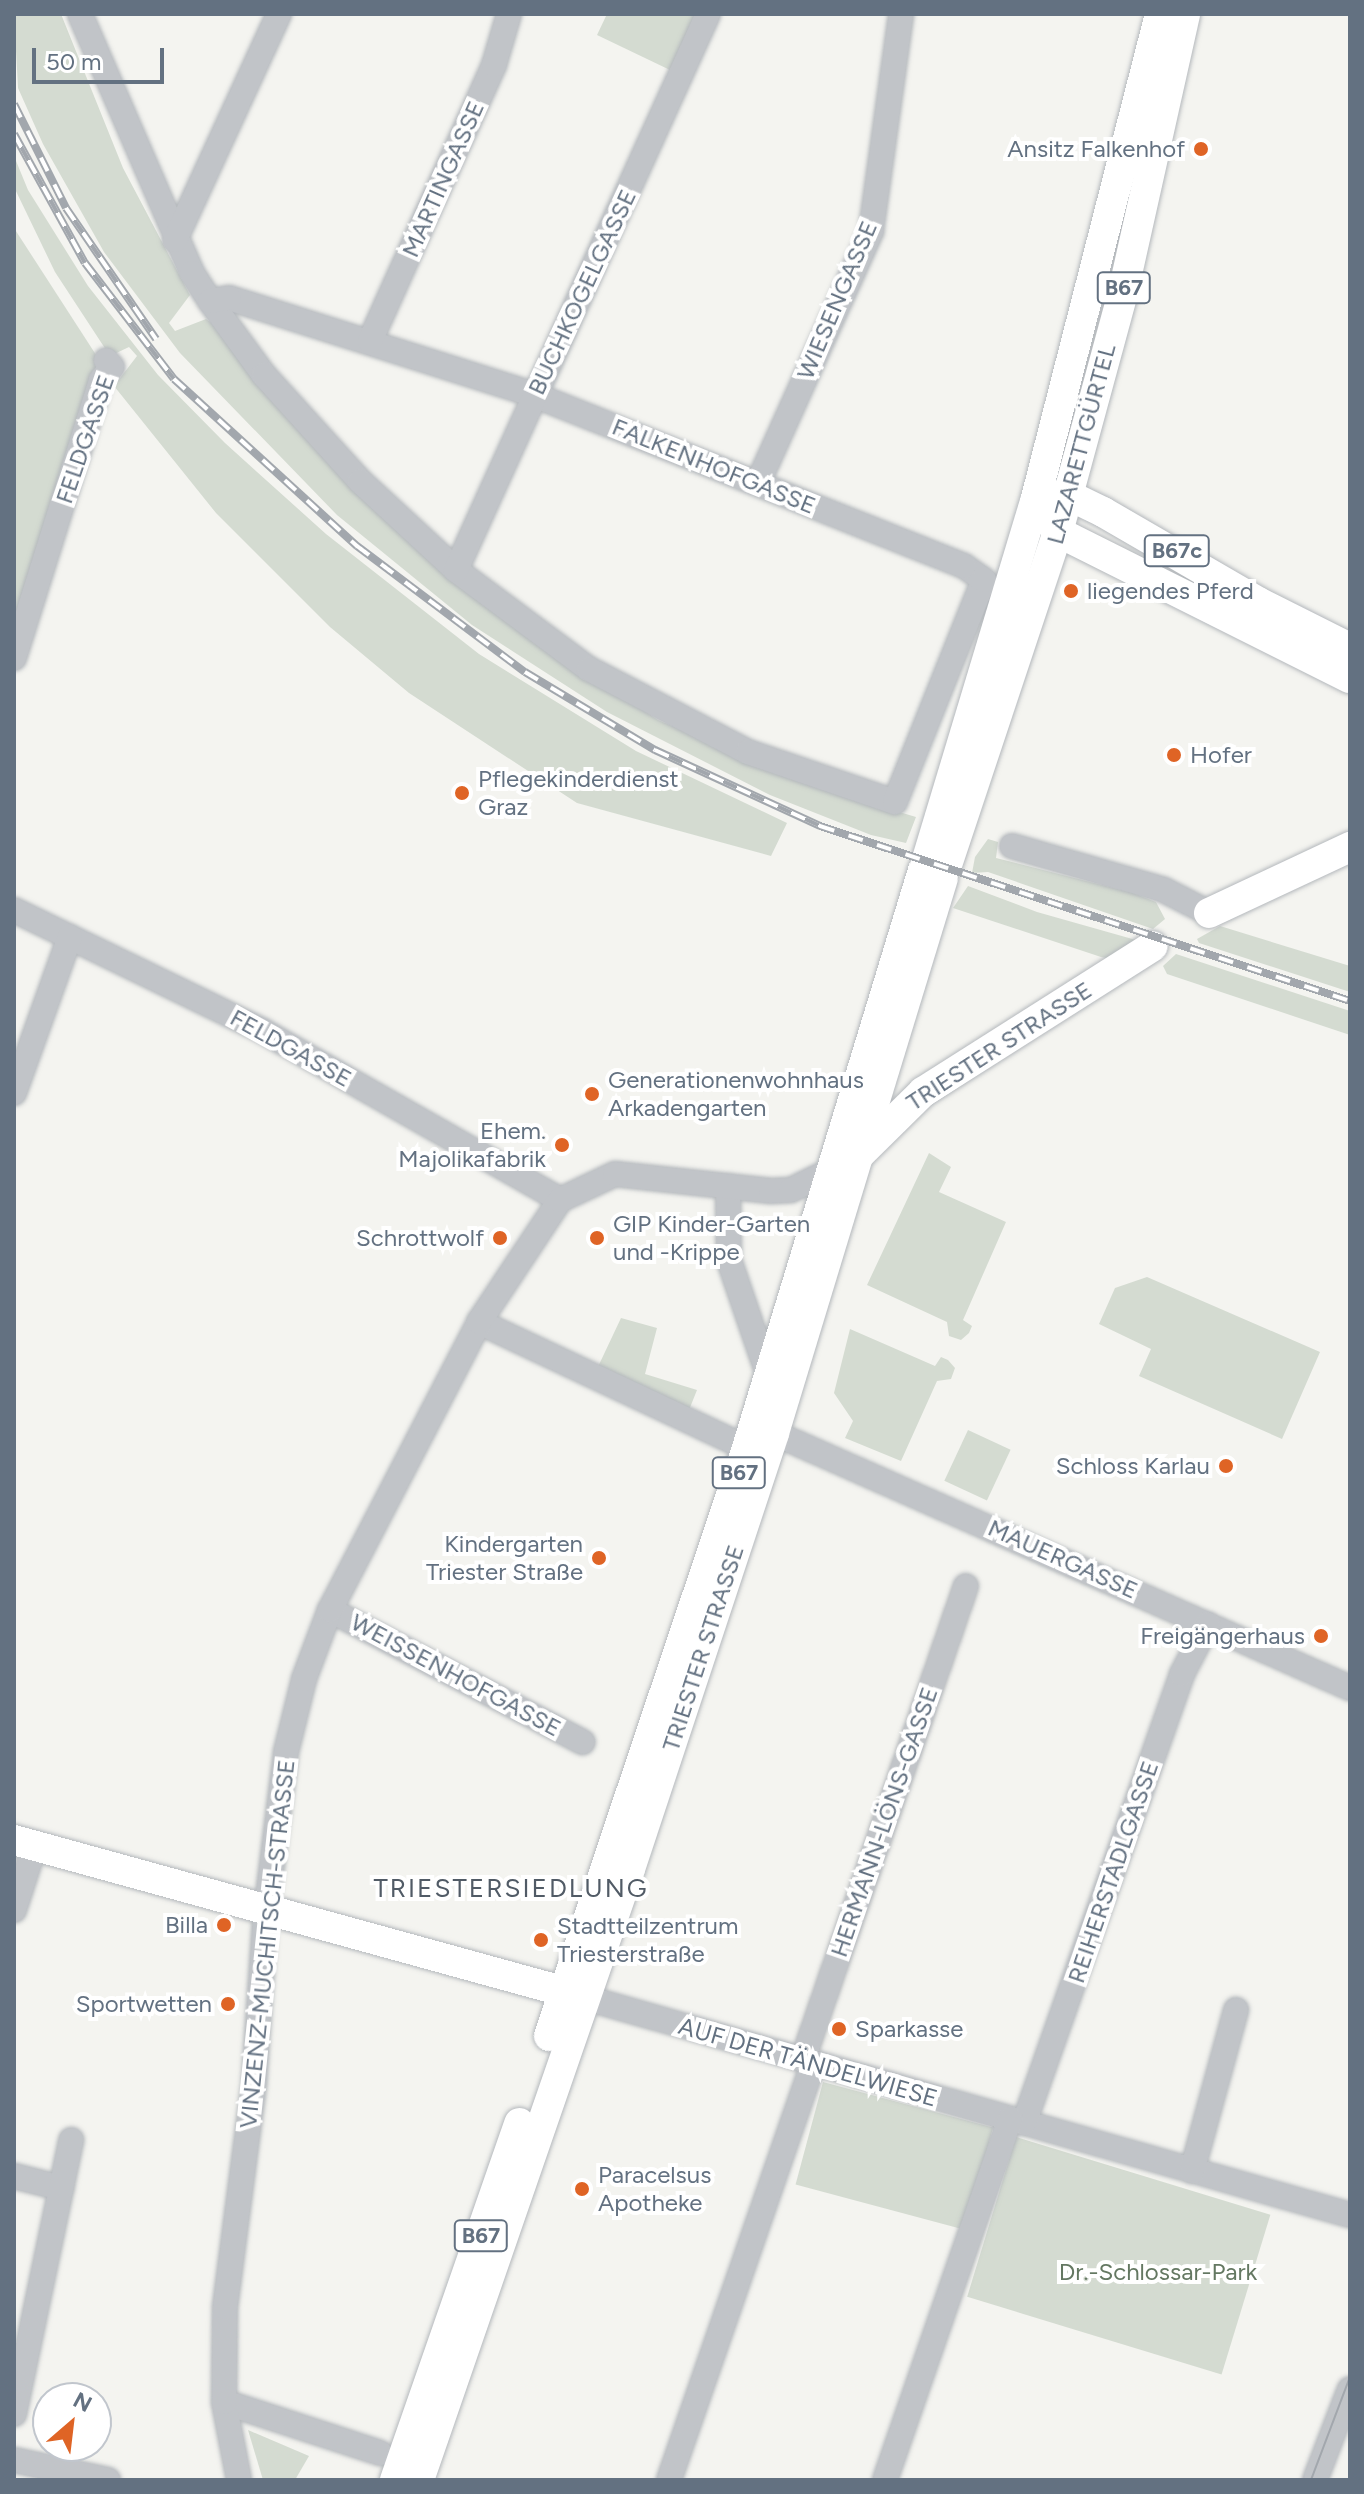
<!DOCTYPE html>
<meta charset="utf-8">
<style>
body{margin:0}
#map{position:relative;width:1364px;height:2494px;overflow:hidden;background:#f4f4f0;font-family:Figtree,sans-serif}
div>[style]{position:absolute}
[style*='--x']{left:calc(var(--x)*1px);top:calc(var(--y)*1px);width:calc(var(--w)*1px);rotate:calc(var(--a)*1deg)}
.green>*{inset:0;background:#d4dbd1;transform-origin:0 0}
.roads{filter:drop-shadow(0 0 2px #b4b8bc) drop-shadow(0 0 2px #b4b8bc)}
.minor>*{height:24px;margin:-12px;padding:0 12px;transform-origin:12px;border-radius:12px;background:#c1c4c8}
.major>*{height:30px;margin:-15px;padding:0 15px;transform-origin:15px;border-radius:15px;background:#fff}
.tram>*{height:2px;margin:-1px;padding:0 1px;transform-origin:1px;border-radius:1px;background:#a2a7ad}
.rail>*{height:8px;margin-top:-4px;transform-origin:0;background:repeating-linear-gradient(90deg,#fff 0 15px,#a2a7ad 0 30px);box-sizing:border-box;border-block:2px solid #a2a7ad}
.dots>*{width:22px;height:22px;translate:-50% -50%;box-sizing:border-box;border:4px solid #fff;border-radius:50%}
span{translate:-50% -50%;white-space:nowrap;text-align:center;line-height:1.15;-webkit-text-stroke:8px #fff;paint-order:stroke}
.shield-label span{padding:2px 6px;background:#fff;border:2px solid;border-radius:6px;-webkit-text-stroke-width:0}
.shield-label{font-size:22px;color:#637181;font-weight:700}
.poi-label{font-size:24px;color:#637181}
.right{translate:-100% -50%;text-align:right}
.left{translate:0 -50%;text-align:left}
.street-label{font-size:24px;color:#637181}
.park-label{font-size:24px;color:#647862}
.neighbourhood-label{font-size:26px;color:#515b66;letter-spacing:2px}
.frame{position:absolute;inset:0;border:16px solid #637181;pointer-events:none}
.north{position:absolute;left:32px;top:2382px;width:80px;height:80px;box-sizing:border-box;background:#fff;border:2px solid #c1c6cd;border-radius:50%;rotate:28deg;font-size:22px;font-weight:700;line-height:32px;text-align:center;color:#637181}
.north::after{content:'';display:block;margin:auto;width:28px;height:36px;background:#df6425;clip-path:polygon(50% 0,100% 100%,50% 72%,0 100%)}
.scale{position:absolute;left:32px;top:48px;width:132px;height:36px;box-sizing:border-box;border:4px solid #637181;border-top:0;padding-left:10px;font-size:24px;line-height:28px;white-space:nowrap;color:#637181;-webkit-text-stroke:6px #fff;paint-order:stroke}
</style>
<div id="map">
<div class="green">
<div style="clip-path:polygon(14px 14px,61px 14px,123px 168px,190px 295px,169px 323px,175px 331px,206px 319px,217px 327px,495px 612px,658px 720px,815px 787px,916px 817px,906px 843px,871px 835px,770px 795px,607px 712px,472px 625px,337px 515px,180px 353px,104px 252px,43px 144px,18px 88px)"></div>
<div style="clip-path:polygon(607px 14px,695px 14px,670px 70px,597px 35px)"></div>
<div style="clip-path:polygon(14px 156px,28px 190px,88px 286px,158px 375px,225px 443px,326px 534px,479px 654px,636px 751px,787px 823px,771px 856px,577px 803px,409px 693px,330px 627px,216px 513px,114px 386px,137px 356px,129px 347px,110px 356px,55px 272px,14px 187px)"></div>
<div style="clip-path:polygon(14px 228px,100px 361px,14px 628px)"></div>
<div style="clip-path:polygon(988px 839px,998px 842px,996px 858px,1133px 893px,1156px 902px,1165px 919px,1153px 929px,988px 872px,972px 873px,975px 857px)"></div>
<div style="clip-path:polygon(968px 886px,1037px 912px,1143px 942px,1112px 959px,1101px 957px,953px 908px)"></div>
<div style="clip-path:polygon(1220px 926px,1350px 966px,1350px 992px,1199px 943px,1197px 939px)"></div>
<div style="clip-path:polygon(1176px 954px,1350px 1011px,1350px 1035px,1167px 974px,1163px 966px)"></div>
<div style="clip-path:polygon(929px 1153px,951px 1167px,939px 1192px,1006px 1222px,963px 1320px,972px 1326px,969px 1333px,961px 1340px,949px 1336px,947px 1322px,867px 1285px)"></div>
<div style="clip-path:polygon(1147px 1277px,1320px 1352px,1282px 1439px,1139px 1376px,1151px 1349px,1099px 1324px,1115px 1288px)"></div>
<div style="clip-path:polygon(621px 1318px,657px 1328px,645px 1374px,697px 1390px,689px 1410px,596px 1371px)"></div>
<div style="clip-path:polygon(850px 1329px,935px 1366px,941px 1357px,948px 1360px,955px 1368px,951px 1379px,937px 1381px,901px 1461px,845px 1438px,853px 1421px,834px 1393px)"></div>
<div style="left:968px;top:1430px;width:47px;height:56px;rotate:25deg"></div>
<div style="left:823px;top:2082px;width:176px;height:106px;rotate:15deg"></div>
<div style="left:1016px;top:2137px;width:266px;height:167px;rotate:17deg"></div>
<div style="clip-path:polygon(248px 2430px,309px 2456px,295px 2480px,263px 2480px)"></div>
</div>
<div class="roads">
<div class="minor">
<div style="--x:80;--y:14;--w:282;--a:66.6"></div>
<div style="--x:192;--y:273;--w:33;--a:57"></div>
<div style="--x:210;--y:301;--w:92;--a:53.9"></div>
<div style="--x:264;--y:375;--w:143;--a:47.8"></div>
<div style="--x:360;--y:481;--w:131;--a:42.8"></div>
<div style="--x:456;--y:570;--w:166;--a:36.7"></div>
<div style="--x:589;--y:669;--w:179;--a:27.6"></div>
<div style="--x:748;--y:752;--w:155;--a:18.8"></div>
<div style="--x:895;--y:802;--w:239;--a:-68.2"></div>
<div style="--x:984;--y:580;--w:24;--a:-145"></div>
<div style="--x:964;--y:566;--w:462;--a:-158.3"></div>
<div style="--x:535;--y:395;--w:321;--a:-162.4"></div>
<div style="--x:229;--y:298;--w:19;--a:171"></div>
<div style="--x:175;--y:240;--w:249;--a:-65.3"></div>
<div style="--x:370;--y:341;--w:303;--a:-65.8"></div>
<div style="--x:494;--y:65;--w:53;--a:-73.6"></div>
<div style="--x:758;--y:483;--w:276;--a:-65.8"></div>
<div style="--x:871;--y:231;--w:219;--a:-82.1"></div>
<div style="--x:456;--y:570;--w:610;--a:-65.62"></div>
<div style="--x:14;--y:658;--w:291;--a:-72.6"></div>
<div style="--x:101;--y:380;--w:17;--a:-50"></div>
<div style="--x:112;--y:367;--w:9;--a:-131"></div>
<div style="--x:1012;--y:846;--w:158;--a:16.1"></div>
<div style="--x:1164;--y:890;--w:51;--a:27.1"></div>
<div style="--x:14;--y:910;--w:277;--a:25.9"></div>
<div style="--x:263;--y:1031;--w:342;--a:29.6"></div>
<div style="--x:14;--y:1093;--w:166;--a:-70.3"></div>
<div style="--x:728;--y:1186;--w:74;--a:89.2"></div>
<div style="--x:729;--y:1260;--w:124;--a:71.1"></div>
<div style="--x:479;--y:1322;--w:296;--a:25.2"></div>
<div style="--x:774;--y:1433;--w:630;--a:23.88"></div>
<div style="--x:330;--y:1610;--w:285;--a:27.6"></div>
<div style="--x:14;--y:1910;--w:68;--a:-72.1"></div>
<div style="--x:586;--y:1998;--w:794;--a:15.86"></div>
<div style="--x:803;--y:2059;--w:500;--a:-70.99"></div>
<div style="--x:1024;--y:2123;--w:476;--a:-70.6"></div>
<div style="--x:1182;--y:1674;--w:56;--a:-62.5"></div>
<div style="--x:1192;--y:2171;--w:167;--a:-74.7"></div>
<div style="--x:14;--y:2176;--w:49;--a:14.3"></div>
<div style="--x:224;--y:2402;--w:164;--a:18.1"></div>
<div style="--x:14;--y:2414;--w:280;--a:-78.2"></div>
<div style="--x:14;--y:2460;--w:96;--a:12"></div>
<div style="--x:239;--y:2480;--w:79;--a:-100.9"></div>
<div style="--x:224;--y:2402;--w:95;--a:-89.4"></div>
<div style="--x:225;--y:2307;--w:226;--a:-82.6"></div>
<div style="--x:254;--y:2083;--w:162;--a:-86.1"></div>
<div style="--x:265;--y:1921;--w:170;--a:-82.9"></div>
<div style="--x:286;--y:1752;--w:75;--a:-76.1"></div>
<div style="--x:304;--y:1679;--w:74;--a:-69.4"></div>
<div style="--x:330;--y:1610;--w:324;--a:-62.6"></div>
<div style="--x:479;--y:1322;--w:146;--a:-56.4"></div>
<div style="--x:560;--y:1200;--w:61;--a:-25.3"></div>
<div style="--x:615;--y:1174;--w:157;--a:6.2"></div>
<div style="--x:771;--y:1191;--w:20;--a:-3"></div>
<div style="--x:791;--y:1190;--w:43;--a:-26"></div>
<div style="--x:669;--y:2480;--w:441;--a:-70.9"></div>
<div style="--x:885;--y:2480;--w:382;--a:-70.9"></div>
<div style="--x:1315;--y:2480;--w:97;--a:-69"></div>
</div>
<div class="major">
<div style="--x:1048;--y:496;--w:20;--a:-3"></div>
<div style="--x:1068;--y:495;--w:39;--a:26"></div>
<div style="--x:1103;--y:512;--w:179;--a:30.1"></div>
<div style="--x:1258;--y:602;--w:103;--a:26.6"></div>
<div style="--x:1046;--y:517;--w:19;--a:51"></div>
<div style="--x:1058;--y:532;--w:326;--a:26.6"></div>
<div style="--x:927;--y:859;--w:373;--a:-73.2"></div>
<div style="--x:1035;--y:502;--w:504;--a:-75.63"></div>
<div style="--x:947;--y:865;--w:351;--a:-71.6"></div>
<div style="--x:1058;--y:532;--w:249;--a:-74.8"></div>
<div style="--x:1123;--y:292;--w:285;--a:-77.4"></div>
<div style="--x:1209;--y:913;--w:156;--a:-25.1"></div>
<div style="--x:862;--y:1143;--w:277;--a:-73"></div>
<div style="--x:14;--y:1840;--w:591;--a:15.4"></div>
<div style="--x:549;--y:2036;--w:620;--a:-71.39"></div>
<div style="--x:747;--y:1448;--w:604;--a:-73.06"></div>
<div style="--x:395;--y:2480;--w:378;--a:-70.8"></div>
<div style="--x:419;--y:2480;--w:646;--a:-70.95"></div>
<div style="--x:630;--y:1869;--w:459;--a:-71.7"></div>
<div style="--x:774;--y:1433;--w:289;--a:-73.1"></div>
<div style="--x:858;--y:1156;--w:91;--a:-44.6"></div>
<div style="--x:923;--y:1092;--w:272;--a:-32.4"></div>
</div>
</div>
<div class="tram">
<div style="--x:1311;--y:2480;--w:110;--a:-69.3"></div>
</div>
<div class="rail">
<div style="--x:14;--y:104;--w:116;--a:63.4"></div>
<div style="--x:66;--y:208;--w:159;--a:55.5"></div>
<div style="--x:14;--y:134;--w:147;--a:61.2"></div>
<div style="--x:85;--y:263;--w:146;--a:52.5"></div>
<div style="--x:174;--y:379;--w:248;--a:42.4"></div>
<div style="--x:357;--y:546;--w:210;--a:36.9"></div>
<div style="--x:525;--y:672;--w:152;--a:31"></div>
<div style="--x:655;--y:750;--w:182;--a:24.7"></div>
<div style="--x:820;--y:826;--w:558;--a:18.27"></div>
</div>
<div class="dots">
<div style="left:1201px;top:149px;background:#df6425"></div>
<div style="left:1071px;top:591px;background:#df6425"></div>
<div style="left:1174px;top:755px;background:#df6425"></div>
<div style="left:462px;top:793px;background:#df6425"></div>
<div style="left:592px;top:1094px;background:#df6425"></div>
<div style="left:562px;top:1145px;background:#df6425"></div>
<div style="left:500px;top:1238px;background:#df6425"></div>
<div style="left:597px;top:1238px;background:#df6425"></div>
<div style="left:1226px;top:1466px;background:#df6425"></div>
<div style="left:599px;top:1558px;background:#df6425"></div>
<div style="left:1321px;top:1636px;background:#df6425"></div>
<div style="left:224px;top:1925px;background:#df6425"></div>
<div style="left:541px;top:1940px;background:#df6425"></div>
<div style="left:228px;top:2004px;background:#df6425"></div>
<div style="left:839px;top:2029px;background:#df6425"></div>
<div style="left:582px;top:2189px;background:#df6425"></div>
</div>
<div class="shield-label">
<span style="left:1124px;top:288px">B67</span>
<span style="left:1177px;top:551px">B67c</span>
<span style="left:739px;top:1473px">B67</span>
<span style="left:481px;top:2236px">B67</span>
</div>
<div class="poi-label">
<span class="right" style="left:1185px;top:149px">Ansitz Falkenhof</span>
<span class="left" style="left:1087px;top:591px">liegendes Pferd</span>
<span class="left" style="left:1190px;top:755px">Hofer</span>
<span class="left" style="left:478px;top:793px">Pflegekinderdienst<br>Graz</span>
<span class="left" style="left:608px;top:1094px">Generationenwohnhaus<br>Arkadengarten</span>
<span class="right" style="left:546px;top:1145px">Ehem.<br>Majolikafabrik</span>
<span class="left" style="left:613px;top:1238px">GIP Kinder-Garten<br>und -Krippe</span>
<span class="right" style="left:484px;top:1238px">Schrottwolf</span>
<span class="right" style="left:1210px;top:1466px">Schloss Karlau</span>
<span class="right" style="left:583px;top:1558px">Kindergarten<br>Triester Straße</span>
<span class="right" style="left:1305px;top:1636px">Freigängerhaus</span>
<span class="right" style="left:208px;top:1925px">Billa</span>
<span class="left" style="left:557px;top:1940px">Stadtteilzentrum<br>Triesterstraße</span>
<span class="right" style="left:212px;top:2004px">Sportwetten</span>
<span class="left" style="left:855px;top:2029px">Sparkasse</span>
<span class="left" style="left:598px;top:2189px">Paracelsus<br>Apotheke</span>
</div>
<div class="street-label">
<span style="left:443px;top:179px;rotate:-66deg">MARTINGASSE</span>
<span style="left:582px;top:292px;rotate:-65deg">BUCHKOGELGASSE</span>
<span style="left:837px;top:300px;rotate:-67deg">WIESENGASSE</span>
<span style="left:85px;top:439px;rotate:-71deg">FELDGASSE</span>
<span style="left:1081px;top:444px;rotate:-75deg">LAZARETTGÜRTEL</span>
<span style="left:714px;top:466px;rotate:22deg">FALKENHOFGASSE</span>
<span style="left:999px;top:1046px;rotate:-33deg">TRIESTER STRASSE</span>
<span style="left:291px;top:1048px;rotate:29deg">FELDGASSE</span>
<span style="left:1063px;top:1559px;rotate:24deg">MAUERGASSE</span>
<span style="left:703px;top:1648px;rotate:-72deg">TRIESTER STRASSE</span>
<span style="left:456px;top:1675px;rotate:28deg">WEISSENHOFGASSE</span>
<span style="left:884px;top:1822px;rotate:-71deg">HERMANN-LÖNS-GASSE</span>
<span style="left:1113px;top:1872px;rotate:-71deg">REIHERSTADLGASSE</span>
<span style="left:267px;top:1944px;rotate:-84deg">VINZENZ-MUCHITSCH-STRASSE</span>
<span style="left:808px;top:2062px;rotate:16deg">AUF DER TÄNDELWIESE</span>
</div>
<div class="park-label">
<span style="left:1158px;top:2272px">Dr.-Schlossar-Park</span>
</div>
<div class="neighbourhood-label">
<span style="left:511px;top:1889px">TRIESTERSIEDLUNG</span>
</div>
<div class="frame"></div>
<div class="north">N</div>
<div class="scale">50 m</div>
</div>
